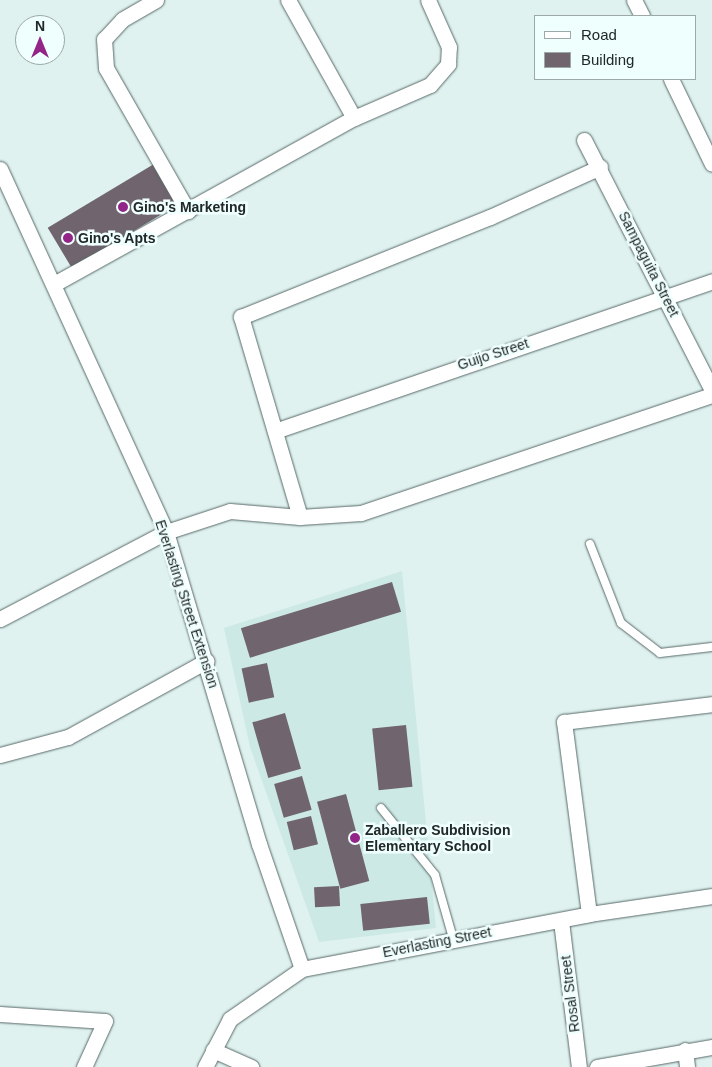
<!DOCTYPE html>
<style>
body{margin:0}
#map{position:relative;width:712px;height:1067px;overflow:hidden;background:#dff2f0;font-family:Helvetica,sans-serif}
div>[style]{position:absolute}
[style*='--x']{left:calc(var(--x)*1px);top:calc(var(--y)*1px);width:calc(var(--w)*1px);rotate:calc(var(--a)*1deg)}
.built>*{inset:0;background:#cce9e5}
.building>*{inset:0;background:#70646e;transform-origin:0 0}
.roads{filter:drop-shadow(0 0 1px #586967) drop-shadow(0 0 1px #586967)}
.lane>*{height:8px;margin:-4px;padding:0 4px;transform-origin:4px;border-radius:4px;background:#fff}
.street>*{height:15px;margin:-7.5px;padding:0 7.5px;transform-origin:7.5px;border-radius:7.5px;background:#fff}
.dots>*{width:14px;height:14px;translate:-50% -50%;box-sizing:border-box;border:2px solid #effffd;border-radius:50%}
span{translate:-50% -50%;white-space:nowrap;text-align:center;line-height:1.15;-webkit-text-stroke:5px #effffd;paint-order:stroke}
.poi-label{font-size:14px;color:#212827;font-weight:700}
.left{translate:0 -50%;text-align:left}
.street-label{font-size:14px;color:#212827}
.legend{position:absolute;left:534px;top:15px;width:162px;height:65px;box-sizing:border-box;background:#effffd;border:1px solid #9da9a7;margin:0;padding:6px 9px;list-style:none;font-size:15px;color:#212827}
.legend li{display:flex;align-items:center;gap:10px;height:25px}
.legend b{width:25px;border:1px solid #9da9a7}
.north{position:absolute;left:15px;top:15px;width:50px;height:50px;box-sizing:border-box;background:#effffd;border:1px solid #9da9a7;border-radius:50%;rotate:0deg;font-size:14px;font-weight:700;line-height:20px;text-align:center;color:#212827}
.north::after{content:'';display:block;margin:auto;width:18px;height:22px;background:#922587;clip-path:polygon(50% 0,100% 100%,50% 72%,0 100%)}
</style>
<div id="map">
<div class="built">
<div style="clip-path:polygon(402px 571px,436px 928px,319px 942px,250px 747px,224px 628px)"></div>
</div>
<div class="building">
<div style="left:154px;top:164px;width:47px;height:124px;rotate:59deg"></div>
<div style="left:392px;top:582px;width:31px;height:158px;rotate:73deg"></div>
<div style="left:267px;top:663px;width:35px;height:26px;rotate:78deg"></div>
<div style="left:285px;top:713px;width:58px;height:34px;rotate:74deg"></div>
<div style="left:406px;top:725px;width:62px;height:34px;rotate:84deg"></div>
<div style="left:302px;top:776px;width:35px;height:29px;rotate:74deg"></div>
<div style="left:346px;top:794px;width:90px;height:30px;rotate:75deg"></div>
<div style="left:311px;top:816px;width:29px;height:25px;rotate:76deg"></div>
<div style="left:339px;top:886px;width:20px;height:25px;rotate:87deg"></div>
<div style="left:427px;top:897px;width:27px;height:67px;rotate:84deg"></div>
</div>
<div class="roads">
<div class="lane">
<div style="--x:590;--y:544;--w:85;--a:68.6"></div>
<div style="--x:621;--y:623;--w:49;--a:37.6"></div>
<div style="--x:660;--y:653;--w:52;--a:-6.6"></div>
<div style="--x:381;--y:808;--w:86;--a:51.1"></div>
<div style="--x:435;--y:875;--w:66;--a:74.1"></div>
</div>
<div class="street">
<div style="--x:156;--y:0;--w:39;--a:150"></div>
<div style="--x:122;--y:20;--w:26;--a:133"></div>
<div style="--x:104;--y:39;--w:29;--a:86"></div>
<div style="--x:106;--y:68;--w:165;--a:60.2"></div>
<div style="--x:288;--y:0;--w:135;--a:60.8"></div>
<div style="--x:634;--y:0;--w:18;--a:63"></div>
<div style="--x:671;--y:79;--w:94;--a:64.2"></div>
<div style="--x:584;--y:140;--w:281;--a:62.9"></div>
<div style="--x:0;--y:169;--w:399;--a:65.4"></div>
<div style="--x:166;--y:532;--w:326;--a:73.4"></div>
<div style="--x:259;--y:844;--w:132;--a:71"></div>
<div style="--x:54;--y:284;--w:343;--a:-29"></div>
<div style="--x:354;--y:118;--w:83;--a:-23.5"></div>
<div style="--x:430;--y:85;--w:28;--a:-49"></div>
<div style="--x:448;--y:64;--w:17;--a:-87"></div>
<div style="--x:449;--y:47;--w:51;--a:-114.1"></div>
<div style="--x:275;--y:431;--w:462;--a:-18.9"></div>
<div style="--x:300;--y:517;--w:209;--a:-106.4"></div>
<div style="--x:241;--y:317;--w:268;--a:-21.9"></div>
<div style="--x:490;--y:217;--w:121;--a:-24.4"></div>
<div style="--x:0;--y:619;--w:187;--a:-27.7"></div>
<div style="--x:166;--y:532;--w:67;--a:-18.2"></div>
<div style="--x:230;--y:511;--w:70;--a:4.9"></div>
<div style="--x:300;--y:517;--w:61;--a:-3.8"></div>
<div style="--x:361;--y:513;--w:370;--a:-18.6"></div>
<div style="--x:0;--y:755;--w:70;--a:-14.8"></div>
<div style="--x:68;--y:737;--w:158;--a:-28.8"></div>
<div style="--x:589;--y:914;--w:194;--a:-97.4"></div>
<div style="--x:564;--y:722;--w:149;--a:-6.9"></div>
<div style="--x:561;--y:921;--w:147;--a:83"></div>
<div style="--x:0;--y:1014;--w:105;--a:3.8"></div>
<div style="--x:105;--y:1021;--w:51;--a:114.5"></div>
<div style="--x:213;--y:1050;--w:42;--a:24.1"></div>
<div style="--x:685;--y:1050;--w:17;--a:83"></div>
<div style="--x:205;--y:1067;--w:54;--a:-62.5"></div>
<div style="--x:230;--y:1019;--w:88;--a:-34.8"></div>
<div style="--x:302;--y:969;--w:292;--a:-10.8"></div>
<div style="--x:589;--y:914;--w:124;--a:-8.3"></div>
<div style="--x:597;--y:1067;--w:117;--a:-9.9"></div>
</div>
</div>
<div class="dots">
<div style="left:123px;top:207px;background:#922587"></div>
<div style="left:68px;top:238px;background:#922587"></div>
<div style="left:355px;top:838px;background:#922587"></div>
</div>
<div class="poi-label">
<span class="left" style="left:133px;top:207px">Gino's Marketing</span>
<span class="left" style="left:78px;top:238px">Gino's Apts</span>
<span class="left" style="left:365px;top:838px">Zaballero Subdivision<br>Elementary School</span>
</div>
<div class="street-label">
<span style="left:649px;top:264px;rotate:63deg">Sampaguita Street</span>
<span style="left:493px;top:354px;rotate:-18deg">Guijo Street</span>
<span style="left:187px;top:604px;rotate:72deg">Everlasting Street Extension</span>
<span style="left:437px;top:942px;rotate:-11deg">Everlasting Street</span>
<span style="left:570px;top:994px;rotate:-97deg">Rosal Street</span>
</div>
<ul class="legend">
<li><b style="height:6px;background:#fff"></b>Road</li>
<li><b style="height:14px;background:#70646e"></b>Building</li>
</ul>
<div class="north">N</div>
</div>
